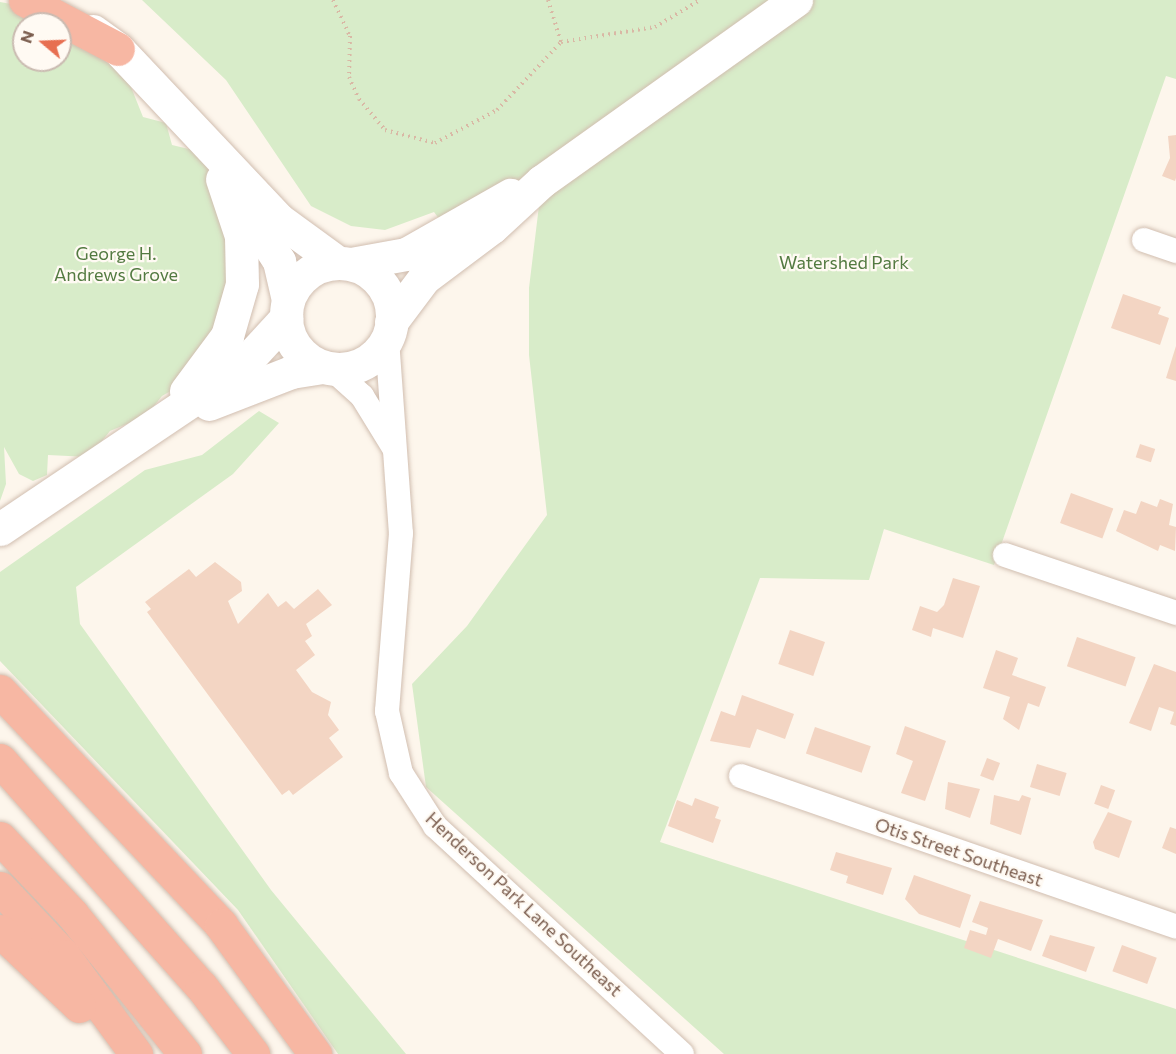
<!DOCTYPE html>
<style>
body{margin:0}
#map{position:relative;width:1176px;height:1054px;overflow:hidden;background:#fdf6ec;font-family:Commissioner,sans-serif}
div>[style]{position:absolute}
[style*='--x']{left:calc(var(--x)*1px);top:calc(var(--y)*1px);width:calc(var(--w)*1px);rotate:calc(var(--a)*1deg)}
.green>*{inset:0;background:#d8ecc9}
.building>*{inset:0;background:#f3d5c3;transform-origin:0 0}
.path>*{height:4px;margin-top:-2px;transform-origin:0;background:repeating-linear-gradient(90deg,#d9b8a5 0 1.5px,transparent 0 6px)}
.roads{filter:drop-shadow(0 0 2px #d1beb0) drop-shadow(0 0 2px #d1beb0)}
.street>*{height:24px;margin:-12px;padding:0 12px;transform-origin:12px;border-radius:12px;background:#fff}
.secondary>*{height:33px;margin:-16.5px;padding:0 16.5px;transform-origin:16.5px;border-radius:16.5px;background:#fff}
.secondary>.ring{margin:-16.5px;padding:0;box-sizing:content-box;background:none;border:33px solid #fff;border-radius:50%}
.highway>*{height:33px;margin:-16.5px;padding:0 16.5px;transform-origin:16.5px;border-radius:16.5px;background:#f7b7a3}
span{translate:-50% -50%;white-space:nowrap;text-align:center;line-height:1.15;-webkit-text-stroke:4.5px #fffaf3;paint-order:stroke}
.park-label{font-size:18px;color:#537a41}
.street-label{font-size:18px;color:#7a5c4d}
.north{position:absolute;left:12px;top:12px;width:60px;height:60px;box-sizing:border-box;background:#fffaf3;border:2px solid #cabbb1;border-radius:50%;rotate:289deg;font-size:16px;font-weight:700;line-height:24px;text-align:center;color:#7a5c4d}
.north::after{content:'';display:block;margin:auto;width:21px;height:27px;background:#e76f51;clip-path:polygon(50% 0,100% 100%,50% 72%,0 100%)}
</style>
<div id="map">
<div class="green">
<div style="clip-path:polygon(142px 0,1176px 0,1176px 79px,1166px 76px,994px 565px,884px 529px,869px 580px,760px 578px,660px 842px,1176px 1009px,1176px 1054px,724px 1054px,426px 787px,412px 684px,467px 626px,547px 515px,529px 355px,529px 288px,542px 181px,446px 228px,434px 212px,385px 230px,351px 226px,311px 206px,226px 80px)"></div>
<div style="clip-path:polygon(0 2px,33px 8px,47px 24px,24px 24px,24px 60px,60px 60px,60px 35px,125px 72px,143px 117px,166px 123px,172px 145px,197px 151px,210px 171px,226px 226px,233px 301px,183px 384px,162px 396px,146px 416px,110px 431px,89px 457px,48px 455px,47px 475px,33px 481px,19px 474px,4px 447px,6px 484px,0 501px)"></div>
<div style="clip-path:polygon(259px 411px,279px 423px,233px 474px,76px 587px,80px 624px,271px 890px,406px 1054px,338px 1054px,238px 910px,0 661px,0 572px,145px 470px,202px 455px)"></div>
</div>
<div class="building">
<div style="clip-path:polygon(1176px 135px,1176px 178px,1175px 181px,1162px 176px,1170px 158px,1168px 136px)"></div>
<div style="clip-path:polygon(1123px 294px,1161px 307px,1158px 314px,1169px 318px,1160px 345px,1111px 328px)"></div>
<div style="clip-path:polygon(1176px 346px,1176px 381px,1166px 378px)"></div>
<div style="left:1140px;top:444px;width:16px;height:14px;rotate:18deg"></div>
<div style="left:1071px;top:493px;width:45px;height:32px;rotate:20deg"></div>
<div style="clip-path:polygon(1160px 499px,1173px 504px,1169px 525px,1176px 527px,1175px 551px,1160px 545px,1158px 551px,1116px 531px,1124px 510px,1136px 514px,1141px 501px,1157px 507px)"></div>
<div style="clip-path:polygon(215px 562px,241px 582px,242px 591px,228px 601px,238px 624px,268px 593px,278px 607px,286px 601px,294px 609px,318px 589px,332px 605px,306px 624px,312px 636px,305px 641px,315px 655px,296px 670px,312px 692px,331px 702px,328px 715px,339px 730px,329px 738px,343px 757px,293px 795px,289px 790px,282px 795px,147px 612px,151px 609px,145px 602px,189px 569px,196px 577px)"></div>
<div style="clip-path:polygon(953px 578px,980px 586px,963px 638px,933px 628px,931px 637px,912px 630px,920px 606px,937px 612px,944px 605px)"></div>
<div style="left:790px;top:630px;width:37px;height:36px;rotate:19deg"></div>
<div style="left:1077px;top:637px;width:62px;height:31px;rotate:19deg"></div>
<div style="clip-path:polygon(996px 650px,1018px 658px,1012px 675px,1046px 687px,1039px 707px,1028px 703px,1019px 730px,1003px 719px,1010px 697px,983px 688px)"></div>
<div style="clip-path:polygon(1154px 664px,1176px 672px,1176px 726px,1170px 724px,1174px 712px,1159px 707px,1151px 731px,1129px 723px)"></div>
<div style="clip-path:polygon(742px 695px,794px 714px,785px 739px,757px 729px,750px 748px,710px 741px,721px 711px,735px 716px)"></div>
<div style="clip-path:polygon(905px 726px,946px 741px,925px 801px,901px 793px,913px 761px,896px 754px)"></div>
<div style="left:815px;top:727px;width:59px;height:28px;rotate:19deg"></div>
<div style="left:987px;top:758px;width:14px;height:19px;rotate:21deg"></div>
<div style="left:1037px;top:764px;width:31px;height:24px;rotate:17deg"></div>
<div style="clip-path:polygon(948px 782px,980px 789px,970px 818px,945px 809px)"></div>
<div style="left:1101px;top:785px;width:15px;height:20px;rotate:20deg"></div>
<div style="clip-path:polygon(994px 795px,1019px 801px,1022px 795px,1031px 798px,1021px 835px,990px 824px)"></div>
<div style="clip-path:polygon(695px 798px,719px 807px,715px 818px,721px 820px,713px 843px,668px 826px,677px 800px,692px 806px)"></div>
<div style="clip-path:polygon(1108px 812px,1132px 821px,1119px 858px,1095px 849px,1093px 842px)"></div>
<div style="clip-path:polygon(1170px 827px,1176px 829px,1176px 854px,1162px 848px)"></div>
<div style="clip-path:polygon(836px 852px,892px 868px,883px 895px,846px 883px,848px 876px,830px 870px)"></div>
<div style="clip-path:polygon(914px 875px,971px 895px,960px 928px,919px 914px,905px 899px)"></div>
<div style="clip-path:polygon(980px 901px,1043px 920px,1031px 951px,998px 939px,991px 958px,964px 948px,970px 930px,986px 935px,988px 928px,972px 922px)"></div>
<div style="clip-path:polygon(1050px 935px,1095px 947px,1086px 972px,1042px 956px)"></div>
<div style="left:1122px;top:945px;width:37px;height:28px;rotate:20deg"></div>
</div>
<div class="path">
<div style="--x:333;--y:0;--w:40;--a:65"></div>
<div style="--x:350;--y:36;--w:41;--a:91.4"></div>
<div style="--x:349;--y:77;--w:24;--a:66"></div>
<div style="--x:359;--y:99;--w:40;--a:50"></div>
<div style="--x:385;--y:130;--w:52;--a:14.6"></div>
<div style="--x:435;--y:143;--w:70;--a:-28"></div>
<div style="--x:497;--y:110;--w:93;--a:-46.7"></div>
<div style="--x:561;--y:42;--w:95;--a:-9.1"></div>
<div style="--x:655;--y:27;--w:52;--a:-31"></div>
<div style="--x:548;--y:0;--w:44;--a:72.8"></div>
</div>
<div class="roads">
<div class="street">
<div style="--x:1144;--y:240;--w:34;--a:19"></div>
<div style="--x:387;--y:339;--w:195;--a:85.9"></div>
<div style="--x:401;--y:533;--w:179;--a:94.5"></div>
<div style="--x:387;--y:711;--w:64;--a:77.3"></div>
<div style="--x:401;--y:773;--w:63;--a:57.3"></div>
<div style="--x:435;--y:826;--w:336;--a:42.7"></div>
<div style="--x:331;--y:368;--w:42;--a:42.1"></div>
<div style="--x:362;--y:396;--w:61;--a:58.4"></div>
<div style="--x:1005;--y:555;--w:181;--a:18.7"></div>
<div style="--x:741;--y:776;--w:460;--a:19.1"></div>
</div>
<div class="secondary">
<div style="--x:93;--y:31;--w:31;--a:36"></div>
<div style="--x:118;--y:49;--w:233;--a:46.7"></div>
<div style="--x:278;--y:219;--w:73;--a:36.1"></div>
<div style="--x:243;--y:205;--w:67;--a:57.3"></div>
<div style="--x:279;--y:261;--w:39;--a:77"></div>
<div class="ring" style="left:286px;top:263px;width:73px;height:73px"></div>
<div style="--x:351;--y:264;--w:56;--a:-10.3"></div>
<div style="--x:406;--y:254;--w:120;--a:-29.6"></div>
<div style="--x:391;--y:322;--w:55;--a:-53.1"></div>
<div style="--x:424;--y:278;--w:85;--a:-36.9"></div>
<div style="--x:492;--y:227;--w:68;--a:-42.6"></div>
<div style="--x:542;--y:181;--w:312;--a:-35.5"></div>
<div style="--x:186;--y:391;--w:69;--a:-53.3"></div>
<div style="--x:227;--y:336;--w:54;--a:-73.9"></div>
<div style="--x:242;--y:284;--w:48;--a:-91.2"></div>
<div style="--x:241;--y:236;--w:60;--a:-108.4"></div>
<div style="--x:209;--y:404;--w:88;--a:-21.3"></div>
<div style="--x:291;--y:372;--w:32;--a:-9"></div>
<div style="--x:0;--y:529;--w:290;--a:-33.9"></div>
<div style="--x:241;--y:367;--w:67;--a:-47.4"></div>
</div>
<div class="highway">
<div style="--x:25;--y:0;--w:105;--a:27.8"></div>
<div style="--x:0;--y:691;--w:322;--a:46.6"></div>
<div style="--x:221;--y:925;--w:160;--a:53.9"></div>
<div style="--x:0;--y:760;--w:302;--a:48.4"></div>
<div style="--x:201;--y:986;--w:86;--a:52.6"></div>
<div style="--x:0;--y:838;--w:105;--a:46.5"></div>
<div style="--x:72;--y:914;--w:180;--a:51.1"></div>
<div style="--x:0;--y:888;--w:93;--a:46.7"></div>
<div style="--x:64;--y:956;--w:122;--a:53.7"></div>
<div style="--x:0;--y:931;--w:109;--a:43.5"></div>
</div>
</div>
<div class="park-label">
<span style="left:116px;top:264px">George H.<br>Andrews Grove</span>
<span style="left:844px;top:262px">Watershed Park</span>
</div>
<div class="street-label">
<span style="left:959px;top:852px;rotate:19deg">Otis Street Southeast</span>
<span style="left:524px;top:904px;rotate:43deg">Henderson Park Lane Southeast</span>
</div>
<div class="north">N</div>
</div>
